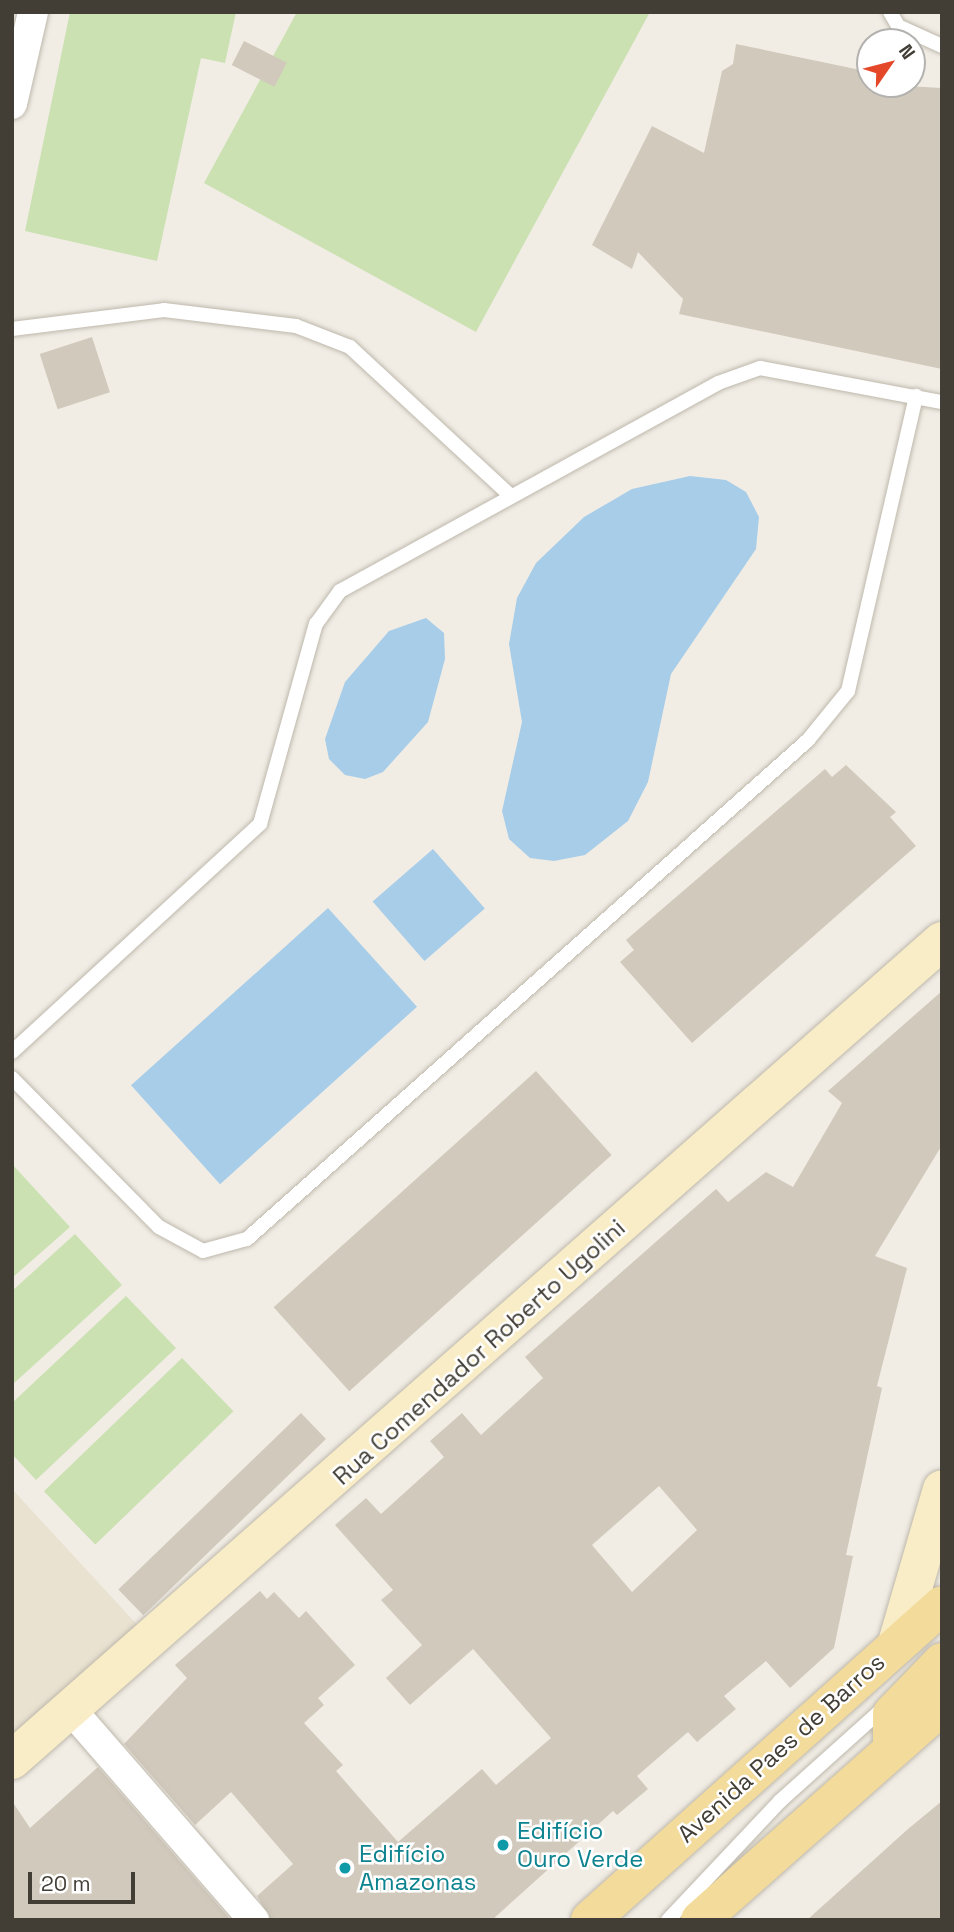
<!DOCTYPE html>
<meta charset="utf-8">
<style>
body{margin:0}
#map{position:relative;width:954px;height:1932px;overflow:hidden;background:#f1ede5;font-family:"Space Grotesk",sans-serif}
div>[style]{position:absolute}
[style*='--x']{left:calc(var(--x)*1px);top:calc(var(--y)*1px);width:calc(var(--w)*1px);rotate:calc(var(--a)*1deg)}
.education>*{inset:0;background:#e9e2d1}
.green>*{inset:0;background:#cbe1b2;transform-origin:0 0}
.water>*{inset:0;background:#a7cde8;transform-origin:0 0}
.building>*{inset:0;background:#d1c9bc;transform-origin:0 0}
.roads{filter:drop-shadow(0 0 2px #beb8ac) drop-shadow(0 0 2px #beb8ac)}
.lane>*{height:14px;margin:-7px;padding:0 7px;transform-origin:7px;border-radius:7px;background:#fff}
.street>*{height:30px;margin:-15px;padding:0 15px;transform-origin:15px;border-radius:15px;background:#fff}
.secondary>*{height:38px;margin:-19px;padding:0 19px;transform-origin:19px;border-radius:19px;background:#f9edc7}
.primary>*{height:38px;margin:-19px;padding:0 19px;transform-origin:19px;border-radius:19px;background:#f3db9c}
.dots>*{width:19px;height:19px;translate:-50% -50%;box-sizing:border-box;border:4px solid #fff;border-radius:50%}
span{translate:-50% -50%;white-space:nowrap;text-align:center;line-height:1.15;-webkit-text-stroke:5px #fff;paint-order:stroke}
.street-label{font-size:24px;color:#423e36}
.culture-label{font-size:24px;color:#0d838f}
.left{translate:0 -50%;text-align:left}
.frame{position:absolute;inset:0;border:14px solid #423e36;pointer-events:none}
.north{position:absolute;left:856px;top:28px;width:70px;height:70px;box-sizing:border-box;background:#fff;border:2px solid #b3b2af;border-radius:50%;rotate:55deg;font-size:19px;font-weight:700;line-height:28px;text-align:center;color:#423e36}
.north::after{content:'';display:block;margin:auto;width:24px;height:32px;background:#e44829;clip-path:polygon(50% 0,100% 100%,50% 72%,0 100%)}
.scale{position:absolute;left:28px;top:1872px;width:107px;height:32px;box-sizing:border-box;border:4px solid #423e36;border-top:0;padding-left:9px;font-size:21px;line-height:24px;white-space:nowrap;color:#423e36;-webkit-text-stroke:5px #fff;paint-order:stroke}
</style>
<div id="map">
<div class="education">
<div style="clip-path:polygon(12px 1489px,143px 1631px,12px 1746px)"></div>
</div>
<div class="green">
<div style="clip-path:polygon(70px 12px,236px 12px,225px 63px,201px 58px,157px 261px,25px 231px)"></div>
<div style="clip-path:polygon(297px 12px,650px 12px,476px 332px,204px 183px)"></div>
<div style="clip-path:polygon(12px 1164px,70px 1227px,12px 1278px)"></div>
<div style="clip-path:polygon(75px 1234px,122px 1285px,12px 1385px,12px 1291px)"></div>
<div style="clip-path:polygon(126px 1296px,176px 1348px,36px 1480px,12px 1454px,12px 1403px)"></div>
<div style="left:182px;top:1358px;width:74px;height:192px;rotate:46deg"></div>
</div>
<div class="water">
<div style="clip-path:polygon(690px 476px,726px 480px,746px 492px,759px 517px,756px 549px,671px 674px,648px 782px,628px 821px,585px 855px,554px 861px,530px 858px,509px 839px,502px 811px,522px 722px,509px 644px,517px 598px,536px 563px,584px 517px,632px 489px)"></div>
<div style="clip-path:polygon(426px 618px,444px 633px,445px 659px,428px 722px,383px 772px,365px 779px,345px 775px,329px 759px,325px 739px,345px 682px,389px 631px)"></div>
<div style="left:433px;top:849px;width:79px;height:80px;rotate:49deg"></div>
<div style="left:328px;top:908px;width:133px;height:265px;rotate:48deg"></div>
</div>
<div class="building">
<div style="left:244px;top:41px;width:48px;height:27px;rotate:27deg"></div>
<div style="clip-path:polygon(736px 44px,870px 72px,870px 84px,942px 88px,942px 369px,679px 314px,683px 299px,638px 252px,632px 269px,592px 245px,652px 126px,704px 153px,722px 71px,733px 64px)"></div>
<div style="left:92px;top:337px;width:58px;height:55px;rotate:72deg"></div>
<div style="clip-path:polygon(846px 765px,896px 812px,890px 817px,916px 846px,692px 1043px,620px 962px,634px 950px,626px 940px,825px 769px,832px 777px)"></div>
<div style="clip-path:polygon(evenodd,942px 991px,942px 1145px,875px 1256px,907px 1268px,877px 1386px,882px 1388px,846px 1555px,853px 1556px,834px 1648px,790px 1688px,766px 1661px,724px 1696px,736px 1709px,697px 1742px,688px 1732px,637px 1776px,648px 1789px,617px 1815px,613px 1811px,492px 1920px,271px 1920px,257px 1896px,293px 1864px,231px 1792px,195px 1825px,124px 1744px,187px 1678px,175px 1665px,260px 1591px,267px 1599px,274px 1592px,299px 1618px,306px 1611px,355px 1665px,318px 1698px,324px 1705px,304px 1723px,343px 1765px,336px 1771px,398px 1842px,482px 1769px,496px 1785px,551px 1738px,473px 1649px,410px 1705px,386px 1678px,422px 1645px,381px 1600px,393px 1590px,335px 1525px,366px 1498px,381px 1514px,444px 1457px,430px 1441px,462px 1413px,481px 1435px,543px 1378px,525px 1357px,716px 1189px,728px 1202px,766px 1172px,793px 1187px,842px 1103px,828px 1091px,942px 991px,659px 1486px,697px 1530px,632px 1592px,592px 1545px,659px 1486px)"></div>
<div style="left:536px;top:1071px;width:113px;height:353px;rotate:48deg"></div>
<div style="left:301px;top:1413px;width:36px;height:254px;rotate:46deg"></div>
<div style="clip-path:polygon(98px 1767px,231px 1920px,12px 1920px,12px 1801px,30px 1828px)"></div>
<div style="clip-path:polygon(942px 1801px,942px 1920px,807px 1920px,908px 1829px)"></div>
</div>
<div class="roads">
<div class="lane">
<div style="--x:890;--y:12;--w:16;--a:60"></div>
<div style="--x:898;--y:26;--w:48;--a:24.4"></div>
<div style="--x:12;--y:329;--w:153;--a:-7.1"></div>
<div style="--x:164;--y:310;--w:133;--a:6.9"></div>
<div style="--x:296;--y:326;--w:58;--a:21.3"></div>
<div style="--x:350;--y:347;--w:219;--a:42.8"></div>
<div style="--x:12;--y:1052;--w:337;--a:-42.6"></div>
<div style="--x:260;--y:824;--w:208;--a:-74.4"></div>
<div style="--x:316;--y:624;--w:41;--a:-54"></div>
<div style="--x:340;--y:591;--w:431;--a:-28.8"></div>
<div style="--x:718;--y:383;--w:45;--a:-19.7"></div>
<div style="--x:760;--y:368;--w:185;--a:10.6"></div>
<div style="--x:12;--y:1078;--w:209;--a:45.4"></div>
<div style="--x:159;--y:1227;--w:50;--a:28.6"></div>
<div style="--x:203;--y:1251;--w:46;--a:-15.3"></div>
<div style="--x:247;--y:1239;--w:751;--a:-41.65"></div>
<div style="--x:808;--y:740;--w:63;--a:-50.8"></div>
<div style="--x:848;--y:691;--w:303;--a:-77"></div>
<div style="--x:668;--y:1920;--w:163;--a:-46.7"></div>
<div style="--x:780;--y:1801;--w:144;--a:-41.9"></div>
</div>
<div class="street">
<div style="--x:12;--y:104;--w:94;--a:-77.1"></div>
<div style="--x:73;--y:1712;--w:276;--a:49"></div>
</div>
<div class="secondary">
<div style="--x:897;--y:1643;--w:160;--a:-73.7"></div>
<div style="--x:12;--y:1760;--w:1239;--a:-41.37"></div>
</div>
<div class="primary">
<div style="--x:892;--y:1749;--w:35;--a:-90"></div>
<div style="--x:892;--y:1714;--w:72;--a:-46.1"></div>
<div style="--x:590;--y:1920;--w:472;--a:-41.8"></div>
<div style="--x:700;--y:1920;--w:323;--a:-41.5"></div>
</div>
</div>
<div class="dots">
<div style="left:503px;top:1845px;background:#0f9aa8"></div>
<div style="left:345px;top:1868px;background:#0f9aa8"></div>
</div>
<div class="street-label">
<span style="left:479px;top:1352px;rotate:-42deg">Rua Comendador Roberto Ugolini</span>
<span style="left:781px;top:1748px;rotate:-42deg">Avenida Paes de Barros</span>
</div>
<div class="culture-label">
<span class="left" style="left:517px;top:1845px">Edifício<br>Ouro Verde</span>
<span class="left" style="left:359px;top:1868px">Edifício<br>Amazonas</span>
</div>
<div class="frame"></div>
<div class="north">N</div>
<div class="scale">20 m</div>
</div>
